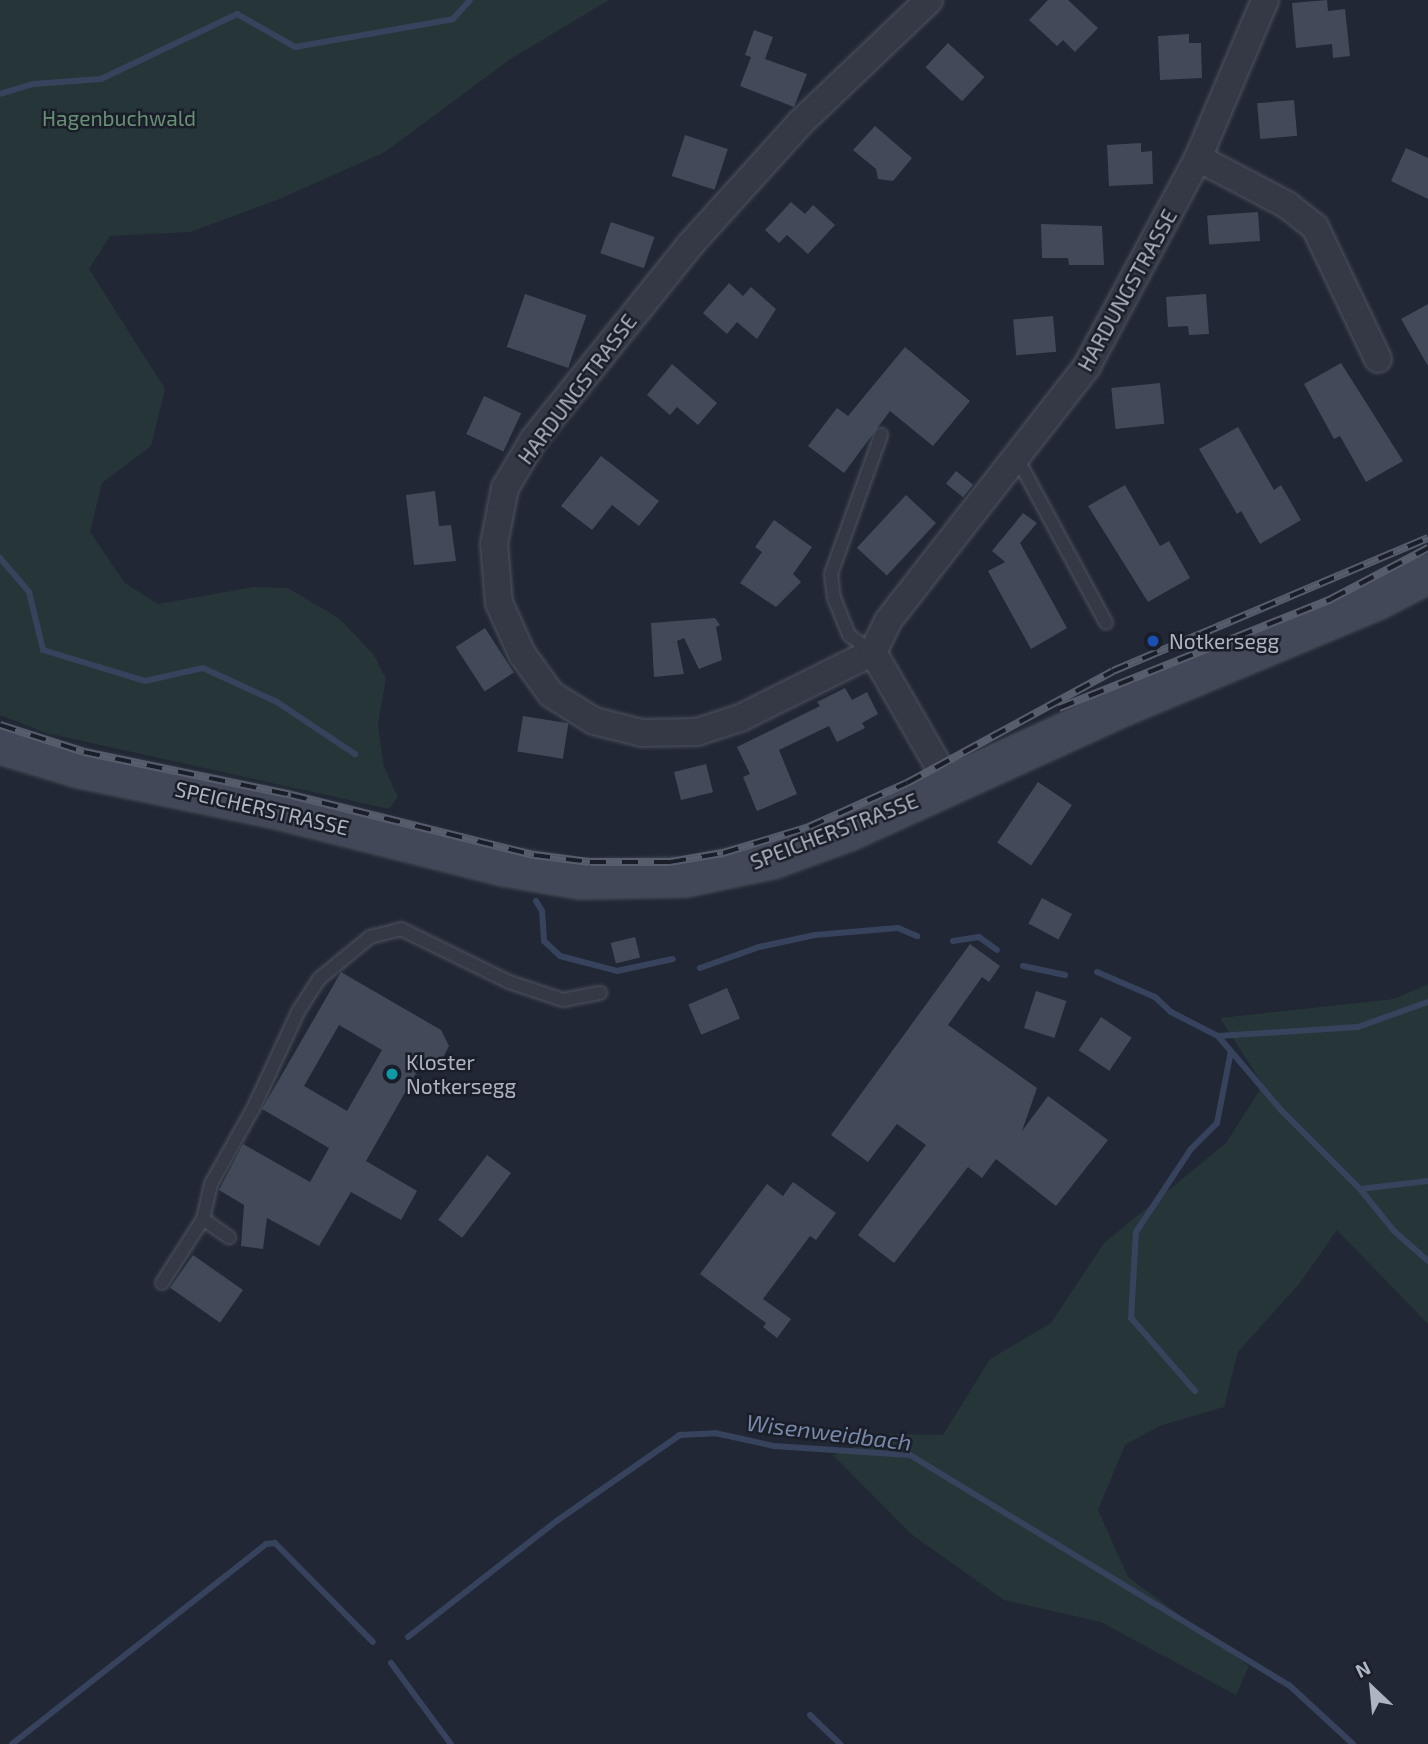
<!DOCTYPE html>
<style>
body{margin:0}
#map{position:relative;width:1428px;height:1744px;overflow:hidden;background:#212734;font-family:"Exo 2",sans-serif}
div>[style]{position:absolute}
[style*='--x']{left:calc(var(--x)*1px);top:calc(var(--y)*1px);width:calc(var(--w)*1px);rotate:calc(var(--a)*1deg)}
.green>*{inset:0;background:#263538}
.stream>*{height:6px;margin:-3px;padding:0 3px;transform-origin:3px;border-radius:3px;background:#37435c}
.building>*{inset:0;background:#424a59;transform-origin:0 0}
.roads{filter:drop-shadow(0 0 2px #4e5460) drop-shadow(0 0 2px #4e5460)}
.lane>*{height:12px;margin:-6px;padding:0 6px;transform-origin:6px;border-radius:6px;background:#343945}
.street>*{height:26px;margin:-13px;padding:0 13px;transform-origin:13px;border-radius:13px;background:#343945}
.secondary>*{height:37px;margin:-18.5px;padding:0 18.5px;transform-origin:18.5px;border-radius:18.5px;background:#424858}
.rail>*{height:8px;margin-top:-4px;transform-origin:0;background:repeating-linear-gradient(90deg,#1a1e29 0 16px,#565d6c 0 32px);box-sizing:border-box;border-block:2px solid #565d6c}
.dots>*{width:19px;height:19px;translate:-50% -50%;box-sizing:border-box;border:4px solid #1a1e29;border-radius:50%}
span{translate:-50% -50%;white-space:nowrap;text-align:center;line-height:1.15;-webkit-text-stroke:5px #1a1e29;paint-order:stroke}
.park-label{font-size:21px;color:#689075}
.street-label{font-size:21px;color:#aeb4c2}
.poi-label{font-size:21px;color:#aeb4c2}
.left{translate:0 -50%;text-align:left}
.water-label{font-size:23px;color:#7888a9;font-style:italic}
.north{position:absolute;left:1337px;top:1653px;width:70px;height:70px;-webkit-text-stroke:5px #1a1e29;paint-order:stroke;rotate:334deg;font-size:19px;font-weight:700;line-height:28px;text-align:center;color:#aeb4c2}
.north::after{content:'';display:block;margin:auto;width:24px;height:32px;background:#aeb4c2;clip-path:polygon(50% 0,100% 100%,50% 72%,0 100%)}
</style>
<div id="map">
<div class="green">
<div style="clip-path:polygon(0 0,609px 0,509px 60px,385px 152px,277px 200px,190px 232px,110px 236px,89px 269px,165px 389px,151px 446px,102px 483px,90px 532px,125px 583px,158px 604px,254px 587px,288px 588px,340px 619px,374px 655px,386px 679px,378px 724px,384px 767px,398px 797px,389px 809px,46px 733px,0 715px)"></div>
<div style="clip-path:polygon(1428px 984px,1428px 1324px,1337px 1230px,1299px 1284px,1238px 1352px,1224px 1407px,1159px 1426px,1125px 1445px,1098px 1510px,1128px 1577px,1249px 1666px,1236px 1695px,1101px 1622px,1004px 1600px,911px 1534px,833px 1455px,889px 1434px,943px 1435px,990px 1359px,1051px 1323px,1104px 1243px,1226px 1143px,1263px 1085px,1220px 1018px,1394px 999px)"></div>
</div>
<div class="stream">
<div style="--x:0;--y:94;--w:34;--a:-17"></div>
<div style="--x:33;--y:84;--w:68;--a:-4.2"></div>
<div style="--x:101;--y:79;--w:151;--a:-25.5"></div>
<div style="--x:237;--y:14;--w:67;--a:29.6"></div>
<div style="--x:295;--y:47;--w:160;--a:-10"></div>
<div style="--x:453;--y:19;--w:25;--a:-48"></div>
<div style="--x:0;--y:558;--w:45;--a:49.5"></div>
<div style="--x:29;--y:592;--w:60;--a:76.4"></div>
<div style="--x:43;--y:650;--w:107;--a:16.9"></div>
<div style="--x:145;--y:681;--w:59;--a:-12.6"></div>
<div style="--x:203;--y:668;--w:81;--a:24.7"></div>
<div style="--x:277;--y:702;--w:94;--a:33.7"></div>
<div style="--x:536;--y:901;--w:12;--a:59"></div>
<div style="--x:542;--y:911;--w:30;--a:86"></div>
<div style="--x:544;--y:941;--w:22;--a:43"></div>
<div style="--x:560;--y:956;--w:59;--a:14.7"></div>
<div style="--x:617;--y:971;--w:57;--a:-12.1"></div>
<div style="--x:953;--y:941;--w:26;--a:-9"></div>
<div style="--x:979;--y:937;--w:22;--a:36"></div>
<div style="--x:1023;--y:966;--w:43;--a:12.1"></div>
<div style="--x:700;--y:968;--w:63;--a:-19.6"></div>
<div style="--x:759;--y:947;--w:57;--a:-12.1"></div>
<div style="--x:815;--y:935;--w:83;--a:-4.8"></div>
<div style="--x:898;--y:928;--w:21;--a:23"></div>
<div style="--x:1097;--y:972;--w:63;--a:23.3"></div>
<div style="--x:1155;--y:997;--w:22;--a:43"></div>
<div style="--x:1171;--y:1012;--w:53;--a:27.1"></div>
<div style="--x:1218;--y:1036;--w:140;--a:-3.7"></div>
<div style="--x:1358;--y:1027;--w:74;--a:-19.7"></div>
<div style="--x:1218;--y:1036;--w:97;--a:49.6"></div>
<div style="--x:1281;--y:1110;--w:112;--a:45"></div>
<div style="--x:1360;--y:1189;--w:68;--a:-6.7"></div>
<div style="--x:1360;--y:1189;--w:54;--a:51"></div>
<div style="--x:1394;--y:1231;--w:45;--a:41.4"></div>
<div style="--x:1195;--y:1391;--w:97;--a:-131.2"></div>
<div style="--x:1131;--y:1318;--w:86;--a:-86.7"></div>
<div style="--x:1136;--y:1232;--w:100;--a:-56.5"></div>
<div style="--x:1191;--y:1149;--w:37;--a:-45"></div>
<div style="--x:1217;--y:1123;--w:73;--a:-79"></div>
<div style="--x:408;--y:1637;--w:190;--a:-38"></div>
<div style="--x:558;--y:1520;--w:149;--a:-34.9"></div>
<div style="--x:680;--y:1435;--w:35;--a:-3"></div>
<div style="--x:715;--y:1433;--w:60;--a:12.4"></div>
<div style="--x:774;--y:1446;--w:136;--a:3.8"></div>
<div style="--x:910;--y:1455;--w:443;--a:31.3"></div>
<div style="--x:1289;--y:1685;--w:87;--a:42.7"></div>
<div style="--x:391;--y:1663;--w:101;--a:53.5"></div>
<div style="--x:810;--y:1715;--w:42;--a:44"></div>
<div style="--x:12;--y:1744;--w:323;--a:-38.2"></div>
<div style="--x:266;--y:1544;--w:9;--a:-6"></div>
<div style="--x:275;--y:1543;--w:139;--a:45.3"></div>
</div>
<div class="building">
<div style="clip-path:polygon(1048px 0,1068px 0,1098px 28px,1075px 52px,1063px 40px,1057px 46px,1029px 20px)"></div>
<div style="clip-path:polygon(1327px 0,1328px 11px,1345px 9px,1350px 56px,1333px 58px,1332px 44px,1296px 48px,1292px 3px)"></div>
<div style="clip-path:polygon(754px 30px,773px 37px,765px 59px,807px 74px,794px 107px,740px 86px,751px 57px,745px 55px)"></div>
<div style="clip-path:polygon(1189px 34px,1189px 43px,1201px 43px,1202px 78px,1160px 80px,1158px 36px)"></div>
<div style="left:948px;top:43px;width:50px;height:33px;rotate:43deg"></div>
<div style="left:1294px;top:100px;width:36px;height:37px;rotate:85deg"></div>
<div style="clip-path:polygon(875px 126px,912px 158px,893px 181px,878px 179px,876px 169px,853px 150px)"></div>
<div style="left:685px;top:135px;width:45px;height:43px;rotate:18deg"></div>
<div style="clip-path:polygon(1141px 143px,1141px 152px,1152px 151px,1153px 184px,1109px 186px,1107px 145px)"></div>
<div style="clip-path:polygon(1406px 148px,1428px 158px,1428px 199px,1391px 181px)"></div>
<div style="clip-path:polygon(791px 202px,805px 214px,813px 205px,835px 225px,808px 254px,787px 235px,779px 243px,765px 230px)"></div>
<div style="left:1258px;top:212px;width:29px;height:51px;rotate:86deg"></div>
<div style="left:611px;top:222px;width:46px;height:33px;rotate:19deg"></div>
<div style="clip-path:polygon(1041px 224px,1102px 226px,1104px 265px,1069px 265px,1068px 258px,1042px 258px)"></div>
<div style="clip-path:polygon(729px 283px,743px 296px,751px 287px,776px 309px,757px 339px,737px 322px,727px 334px,703px 313px)"></div>
<div style="left:525px;top:294px;width:65px;height:56px;rotate:19deg"></div>
<div style="clip-path:polygon(1206px 294px,1209px 334px,1189px 335px,1188px 326px,1168px 327px,1166px 297px)"></div>
<div style="clip-path:polygon(1428px 304px,1428px 366px,1401px 319px)"></div>
<div style="left:1053px;top:316px;width:36px;height:40px;rotate:85deg"></div>
<div style="clip-path:polygon(905px 347px,970px 401px,933px 446px,890px 411px,844px 473px,808px 446px,837px 408px,848px 416px)"></div>
<div style="clip-path:polygon(1341px 363px,1403px 461px,1366px 482px,1340px 436px,1334px 439px,1304px 384px)"></div>
<div style="clip-path:polygon(672px 364px,717px 403px,698px 425px,677px 407px,670px 415px,647px 395px)"></div>
<div style="left:1160px;top:383px;width:41px;height:49px;rotate:84deg"></div>
<div style="left:484px;top:396px;width:41px;height:42px;rotate:25deg"></div>
<div style="clip-path:polygon(1238px 427px,1274px 490px,1281px 485px,1301px 520px,1260px 544px,1241px 511px,1237px 514px,1199px 449px)"></div>
<div style="clip-path:polygon(601px 456px,659px 501px,639px 526px,612px 505px,592px 530px,561px 506px)"></div>
<div style="left:956px;top:471px;width:22px;height:16px;rotate:39deg"></div>
<div style="clip-path:polygon(1125px 485px,1160px 546px,1169px 541px,1190px 578px,1148px 602px,1088px 506px)"></div>
<div style="clip-path:polygon(435px 491px,439px 526px,451px 525px,456px 561px,414px 565px,406px 495px)"></div>
<div style="left:906px;top:495px;width:41px;height:72px;rotate:43deg"></div>
<div style="clip-path:polygon(1023px 513px,1037px 523px,1020px 543px,1067px 628px,1031px 649px,988px 571px,1005px 562px,992px 551px)"></div>
<div style="clip-path:polygon(774px 520px,812px 547px,793px 574px,801px 582px,776px 607px,740px 583px,762px 552px,755px 547px)"></div>
<div style="clip-path:polygon(715px 618px,720px 625px,716px 627px,722px 660px,699px 669px,684px 638px,677px 641px,684px 674px,654px 677px,651px 623px)"></div>
<div style="left:485px;top:628px;width:53px;height:35px;rotate:57deg"></div>
<div style="clip-path:polygon(845px 688px,852px 700px,867px 692px,878px 714px,862px 723px,865px 728px,837px 742px,829px 726px,779px 750px,797px 794px,757px 811px,743px 777px,750px 774px,737px 747px,820px 706px,817px 702px)"></div>
<div style="left:523px;top:716px;width:46px;height:36px;rotate:9deg"></div>
<div style="left:706px;top:764px;width:29px;height:33px;rotate:76deg"></div>
<div style="left:1038px;top:782px;width:41px;height:73px;rotate:34deg"></div>
<div style="left:1042px;top:898px;width:34px;height:29px;rotate:28deg"></div>
<div style="left:635px;top:937px;width:21px;height:25px;rotate:76deg"></div>
<div style="clip-path:polygon(970px 944px,1000px 966px,989px 982px,982px 977px,948px 1025px,1037px 1088px,1022px 1131px,1048px 1096px,1108px 1140px,1056px 1206px,996px 1159px,982px 1178px,968px 1167px,894px 1263px,858px 1235px,926px 1145px,897px 1124px,868px 1162px,831px 1135px)"></div>
<div style="clip-path:polygon(evenodd,341px 972px,441px 1030px,449px 1046px,441px 1061px,423px 1061px,366px 1161px,417px 1191px,401px 1220px,351px 1192px,319px 1246px,267px 1218px,263px 1249px,241px 1246px,244px 1205px,219px 1190px,243px 1144px,310px 1182px,329px 1148px,262px 1109px,341px 972px,339px 1025px,382px 1050px,347px 1111px,304px 1086px,339px 1025px)"></div>
<div style="left:727px;top:988px;width:33px;height:42px;rotate:67deg"></div>
<div style="left:1036px;top:991px;width:32px;height:39px;rotate:18deg"></div>
<div style="left:1101px;top:1017px;width:37px;height:40px;rotate:34deg"></div>
<div style="left:487px;top:1155px;width:30px;height:81px;rotate:37deg"></div>
<div style="clip-path:polygon(793px 1182px,836px 1213px,816px 1240px,810px 1236px,763px 1299px,791px 1319px,777px 1338px,763px 1327px,766px 1323px,700px 1274px,767px 1184px,783px 1196px)"></div>
<div style="left:193px;top:1255px;width:61px;height:40px;rotate:35deg"></div>
</div>
<div class="roads">
<div class="lane">
<div style="--x:1018;--y:460;--w:185;--a:61.6"></div>
<div style="--x:873;--y:652;--w:29;--a:-145"></div>
<div style="--x:849;--y:635;--w:40;--a:-112"></div>
<div style="--x:834;--y:598;--w:24;--a:-97"></div>
<div style="--x:831;--y:574;--w:148;--a:-70.2"></div>
<div style="--x:203;--y:1219;--w:32;--a:35"></div>
<div style="--x:162;--y:1283;--w:76;--a:-57.4"></div>
<div style="--x:203;--y:1219;--w:36;--a:-77"></div>
<div style="--x:211;--y:1184;--w:86;--a:-60.8"></div>
<div style="--x:253;--y:1109;--w:109;--a:-65.1"></div>
<div style="--x:299;--y:1010;--w:37;--a:-57"></div>
<div style="--x:319;--y:979;--w:66;--a:-39.5"></div>
<div style="--x:370;--y:937;--w:32;--a:-14"></div>
<div style="--x:401;--y:929;--w:120;--a:26.1"></div>
<div style="--x:509;--y:982;--w:57;--a:18.4"></div>
<div style="--x:563;--y:1000;--w:38;--a:-11"></div>
</div>
<div class="street">
<div style="--x:1198;--y:158;--w:101;--a:27.8"></div>
<div style="--x:1287;--y:205;--w:36;--a:38"></div>
<div style="--x:1315;--y:227;--w:146;--a:64.5"></div>
<div style="--x:873;--y:652;--w:148;--a:153.6"></div>
<div style="--x:740;--y:718;--w:45;--a:162"></div>
<div style="--x:697;--y:732;--w:55;--a:179"></div>
<div style="--x:642;--y:733;--w:49;--a:-166"></div>
<div style="--x:594;--y:721;--w:51;--a:-147.9"></div>
<div style="--x:551;--y:694;--w:49;--a:-125.9"></div>
<div style="--x:522;--y:654;--w:56;--a:-114.3"></div>
<div style="--x:499;--y:603;--w:59;--a:-94.8"></div>
<div style="--x:494;--y:544;--w:57;--a:-78.9"></div>
<div style="--x:505;--y:488;--w:57;--a:-59.4"></div>
<div style="--x:534;--y:439;--w:248;--a:-51.2"></div>
<div style="--x:689;--y:246;--w:166;--a:-47.9"></div>
<div style="--x:800;--y:123;--w:178;--a:-43.6"></div>
<div style="--x:950;--y:786;--w:155;--a:-119.9"></div>
<div style="--x:873;--y:652;--w:34;--a:-64"></div>
<div style="--x:888;--y:621;--w:323;--a:-52"></div>
<div style="--x:1087;--y:366;--w:236;--a:-61.9"></div>
<div style="--x:1198;--y:158;--w:172;--a:-67"></div>
</div>
<div class="secondary">
<div style="--x:0;--y:744;--w:83;--a:16.9"></div>
<div style="--x:79;--y:768;--w:202;--a:11.7"></div>
<div style="--x:277;--y:809;--w:234;--a:14.1"></div>
<div style="--x:504;--y:866;--w:77;--a:9.7"></div>
<div style="--x:580;--y:879;--w:105;--a:-1.1"></div>
<div style="--x:685;--y:877;--w:88;--a:-11.8"></div>
<div style="--x:771;--y:859;--w:82;--a:-20"></div>
<div style="--x:848;--y:831;--w:299;--a:-24.5"></div>
<div style="--x:1120;--y:707;--w:277;--a:-22.7"></div>
<div style="--x:1376;--y:600;--w:59;--a:-27.4"></div>
</div>
</div>
<div class="rail">
<div style="--x:1059;--y:708;--w:293;--a:-21.8"></div>
<div style="--x:1331;--y:599;--w:110;--a:-27.7"></div>
<div style="--x:0;--y:725;--w:88;--a:17.8"></div>
<div style="--x:84;--y:752;--w:211;--a:11.7"></div>
<div style="--x:291;--y:795;--w:250;--a:13.9"></div>
<div style="--x:534;--y:855;--w:56;--a:7.1"></div>
<div style="--x:590;--y:862;--w:80;--a:0"></div>
<div style="--x:670;--y:862;--w:54;--a:-9.6"></div>
<div style="--x:723;--y:853;--w:90;--a:-16.8"></div>
<div style="--x:809;--y:827;--w:107;--a:-24.2"></div>
<div style="--x:907;--y:783;--w:234;--a:-28.5"></div>
<div style="--x:1113;--y:671;--w:342;--a:-22.9"></div>
</div>
<div class="dots">
<div style="left:1153px;top:641px;background:#1a4fb4"></div>
<div style="left:392px;top:1074px;background:#0f9aa8"></div>
</div>
<div class="park-label">
<span style="left:119px;top:118px">Hagenbuchwald</span>
</div>
<div class="street-label">
<span style="left:1127px;top:290px;rotate:-61deg">HARDUNGSTRASSE</span>
<span style="left:577px;top:389px;rotate:-53deg">HARDUNGSTRASSE</span>
<span style="left:262px;top:808px;rotate:13deg">SPEICHERSTRASSE</span>
<span style="left:834px;top:831px;rotate:-21deg">SPEICHERSTRASSE</span>
</div>
<div class="poi-label">
<span class="left" style="left:1169px;top:641px">Notkersegg</span>
<span class="left" style="left:406px;top:1074px">Kloster<br>Notkersegg</span>
</div>
<div class="water-label">
<span style="left:829px;top:1432px;rotate:7deg">Wisenweidbach</span>
</div>
<div class="north">N</div>
</div>
